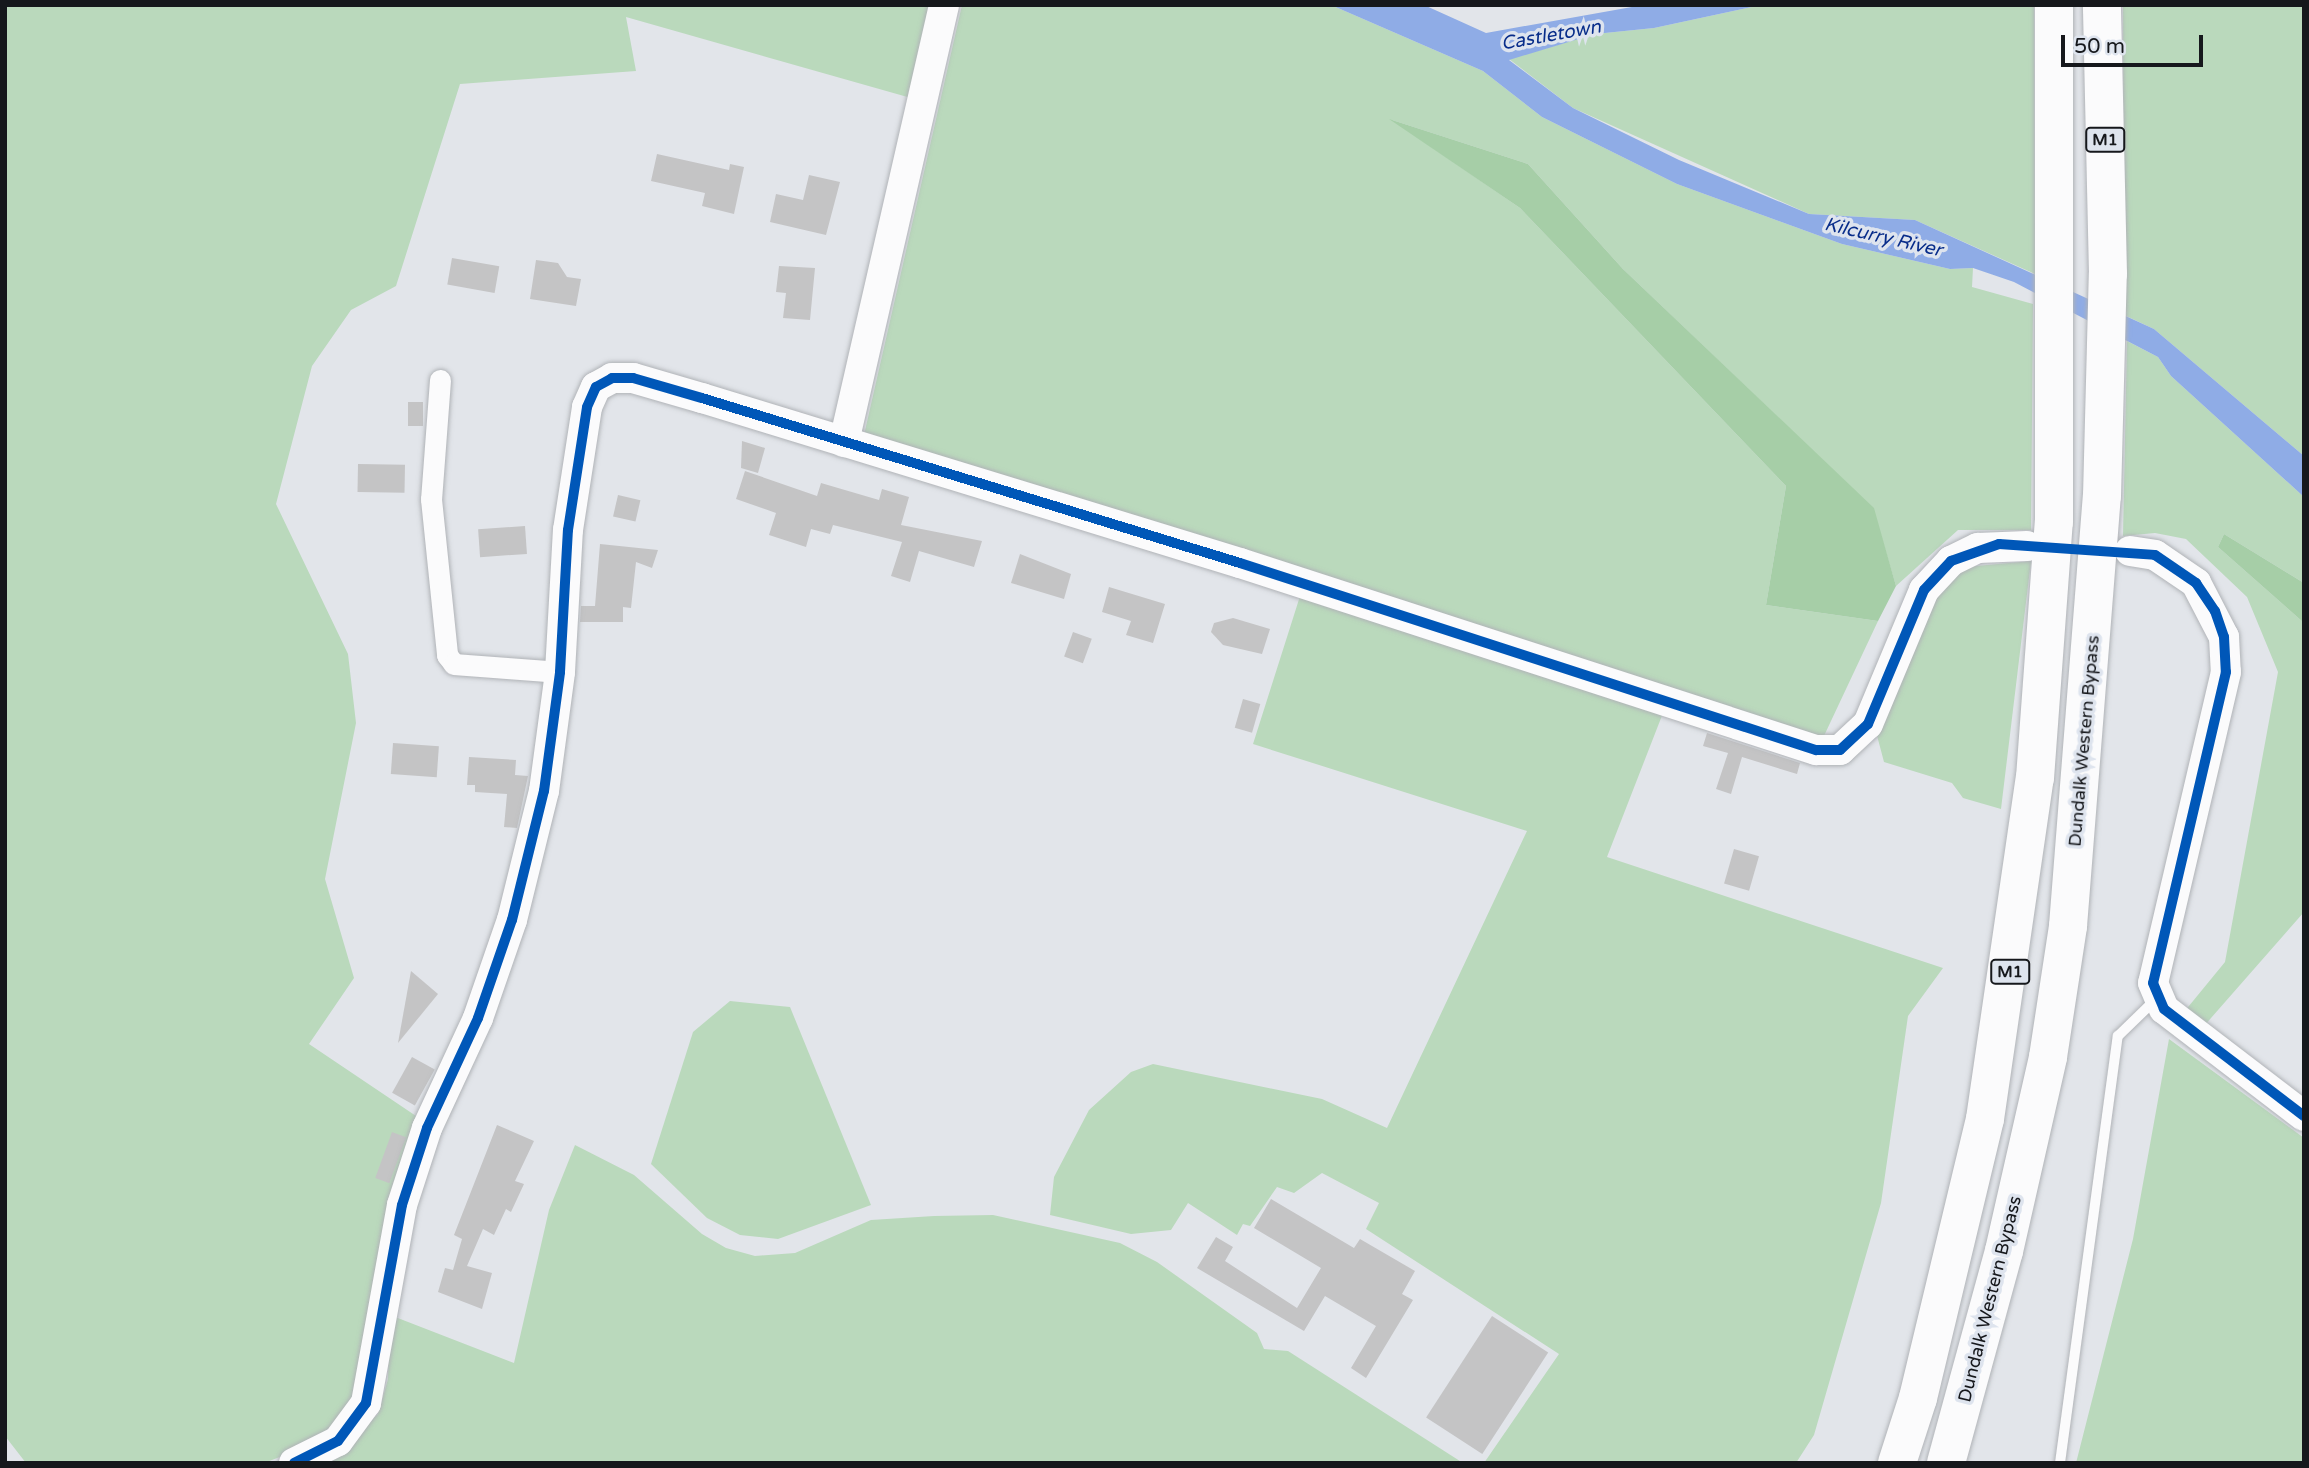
<!DOCTYPE html>
<style>
body{margin:0}
#map{position:relative;width:2309px;height:1468px;overflow:hidden;background:#e2e5ea;font-family:"Varela Round",sans-serif}
div>[style]{position:absolute}
[style*='--x']{left:calc(var(--x)*1px);top:calc(var(--y)*1px);width:calc(var(--w)*1px);rotate:calc(var(--a)*1deg)}
.green>*{inset:0;background:#bad9bc}
.forest>*{inset:0;background:#a6cea7}
.water>*{inset:0;background:#8face6}
.building>*{inset:0;background:#c4c4c5;transform-origin:0 0}
.roads{filter:drop-shadow(0 0 2px #b0b3b7) drop-shadow(0 0 2px #b0b3b7)}
.lane>*{height:10px;margin:-5px;padding:0 5px;transform-origin:5px;border-radius:5px;background:#fbfbfc}
.street>*{height:21px;margin:-10.5px;padding:0 10.5px;transform-origin:10.5px;border-radius:10.5px;background:#fbfbfc}
.secondary>*{height:30px;margin:-15px;padding:0 15px;transform-origin:15px;border-radius:15px;background:#fbfbfc}
.highway>*{height:38px;margin:-19px;padding:0 19px;transform-origin:19px;border-radius:19px;background:#fbfbfc}
.cycleway>*{height:10px;margin:-5px;padding:0 5px;transform-origin:5px;border-radius:5px;background:#0057b8}
span{translate:-50% -50%;white-space:nowrap;text-align:center;line-height:1.15;-webkit-text-stroke:7px #dee4ee;paint-order:stroke}
.shield-label span{padding:2px 5px;background:#dee4ee;border:2px solid;border-radius:5px;-webkit-text-stroke-width:0}
.shield-label{font-size:16px;color:#16181c;font-weight:700}
.street-label{font-size:18px;color:#16181c}
.water-label{font-size:19px;color:#082d8a;font-style:italic}
.frame{position:absolute;inset:0;border:7px solid #16181c;pointer-events:none}
.scale{position:absolute;left:2061px;top:35px;width:142px;height:32px;box-sizing:border-box;border:4px solid #16181c;border-top:0;padding-left:9px;font-size:21px;line-height:24px;white-space:nowrap;color:#16181c;-webkit-text-stroke:5px #dee4ee;paint-order:stroke}
</style>
<div id="map">
<div class="green">
<div style="clip-path:polygon(5px 5px,932px 5px,911px 98px,626px 17px,636px 71px,460px 84px,396px 286px,351px 310px,312px 366px,276px 504px,348px 654px,356px 723px,325px 879px,354px 978px,309px 1044px,419px 1118px,359px 1385px,340px 1423px,293px 1452px,264px 1463px,26px 1463px,5px 1436px)"></div>
<div style="clip-path:polygon(962px 5px,1331px 5px,1483px 71px,1542px 117px,1677px 184px,1842px 244px,1950px 269px,1973px 268px,1972px 287px,2033px 304px,2031px 530px,1958px 530px,1896px 586px,1873px 508px,1623px 269px,1528px 164px,1392px 120px,1520px 208px,1786px 486px,1766px 605px,1878px 621px,1823px 738px,864px 435px)"></div>
<div style="clip-path:polygon(1761px 5px,2034px 5px,2035px 274px,1915px 220px,1809px 214px,1573px 108px,1509px 59px,1595px 34px,1654px 28px)"></div>
<div style="clip-path:polygon(2123px 5px,2304px 5px,2304px 456px,2154px 329px,2124px 315px)"></div>
<div style="clip-path:polygon(2127px 341px,2158px 357px,2171px 376px,2304px 497px,2304px 583px,2224px 534px,2218px 547px,2304px 623px,2304px 912px,2204px 1026px,2184px 1012px,2225px 962px,2278px 672px,2247px 597px,2186px 539px,2155px 533px,2123px 536px)"></div>
<div style="clip-path:polygon(2031px 561px,2001px 809px,1963px 798px,1952px 783px,1884px 762px,1875px 728px,1934px 594px,1965px 567px)"></div>
<div style="clip-path:polygon(1301px 593px,1663px 713px,1607px 857px,1943px 968px,1908px 1016px,1881px 1203px,1814px 1435px,1796px 1463px,1484px 1463px,1559px 1354px,1366px 1229px,1379px 1203px,1322px 1173px,1294px 1193px,1277px 1187px,1250px 1226px,1243px 1224px,1237px 1235px,1188px 1203px,1171px 1230px,1131px 1234px,1050px 1215px,1054px 1177px,1089px 1110px,1131px 1072px,1153px 1064px,1322px 1099px,1387px 1128px,1527px 831px,1253px 744px)"></div>
<div style="clip-path:polygon(730px 1001px,790px 1007px,871px 1205px,778px 1239px,740px 1235px,707px 1218px,651px 1164px,693px 1032px)"></div>
<div style="clip-path:polygon(2169px 1039px,2304px 1138px,2304px 1463px,2076px 1463px,2133px 1239px)"></div>
<div style="clip-path:polygon(575px 1145px,634px 1175px,702px 1234px,726px 1248px,755px 1256px,795px 1253px,871px 1220px,934px 1216px,993px 1215px,1120px 1243px,1157px 1262px,1257px 1333px,1264px 1349px,1288px 1351px,1463px 1463px,313px 1463px,336px 1453px,378px 1414px,388px 1379px,390px 1315px,514px 1363px,549px 1210px)"></div>
</div>
<div class="forest">
<div style="clip-path:polygon(1389px 119px,1528px 164px,1623px 269px,1874px 508px,1896px 586px,1878px 621px,1766px 605px,1786px 486px,1520px 208px)"></div>
<div style="clip-path:polygon(2224px 534px,2304px 583px,2304px 623px,2218px 547px)"></div>
</div>
<div class="water">
<div style="clip-path:polygon(1331px 5px,1424px 5px,1486px 33px,1643px 5px,1761px 5px,1654px 28px,1595px 34px,1509px 60px,1573px 108px,1679px 160px,1809px 214px,1915px 220px,2154px 329px,2304px 456px,2304px 497px,2171px 376px,2158px 357px,2014px 282px,1973px 268px,1950px 269px,1842px 244px,1677px 184px,1542px 117px,1483px 71px)"></div>
</div>
<div class="building">
<div style="clip-path:polygon(657px 154px,729px 170px,730px 164px,744px 167px,734px 214px,702px 206px,705px 193px,651px 181px)"></div>
<div style="clip-path:polygon(809px 175px,840px 182px,826px 235px,770px 222px,776px 194px,803px 200px)"></div>
<div style="left:452px;top:258px;width:48px;height:27px;rotate:10deg"></div>
<div style="clip-path:polygon(536px 260px,558px 263px,567px 277px,581px 279px,576px 306px,530px 299px)"></div>
<div style="clip-path:polygon(779px 266px,815px 268px,810px 320px,783px 318px,786px 293px,776px 292px)"></div>
<div style="left:408px;top:402px;width:15px;height:24px"></div>
<div style="clip-path:polygon(742px 441px,765px 448px,758px 473px,741px 468px)"></div>
<div style="left:358px;top:464px;width:47px;height:28px;rotate:1deg"></div>
<div style="clip-path:polygon(745px 471px,817px 496px,821px 483px,879px 500px,882px 489px,909px 497px,901px 525px,982px 541px,974px 567px,919px 551px,910px 582px,891px 576px,902px 542px,833px 525px,830px 534px,811px 529px,806px 547px,769px 535px,776px 513px,736px 499px)"></div>
<div style="left:618px;top:495px;width:23px;height:22px;rotate:13deg"></div>
<div style="left:525px;top:526px;width:28px;height:47px;rotate:86deg"></div>
<div style="clip-path:polygon(600px 544px,658px 550px,652px 568px,636px 562px,631px 608px,623px 607px,623px 622px,580px 622px,581px 606px,595px 606px)"></div>
<div style="clip-path:polygon(1020px 554px,1071px 574px,1064px 599px,1011px 583px)"></div>
<div style="clip-path:polygon(1109px 587px,1165px 604px,1153px 643px,1126px 635px,1131px 621px,1102px 612px)"></div>
<div style="clip-path:polygon(1233px 618px,1270px 629px,1262px 654px,1223px 645px,1211px 632px,1214px 623px)"></div>
<div style="left:1073px;top:632px;width:20px;height:26px;rotate:20deg"></div>
<div style="left:1243px;top:699px;width:18px;height:30px;rotate:16deg"></div>
<div style="clip-path:polygon(1707px 733px,1800px 763px,1797px 774px,1742px 757px,1731px 794px,1716px 789px,1728px 753px,1703px 746px)"></div>
<div style="left:393px;top:743px;width:46px;height:31px;rotate:4deg"></div>
<div style="clip-path:polygon(469px 757px,516px 760px,515px 775px,528px 776px,517px 828px,504px 827px,507px 794px,475px 792px,475px 785px,467px 785px)"></div>
<div style="left:1734px;top:849px;width:26px;height:36px;rotate:16deg"></div>
<div style="clip-path:polygon(411px 971px,438px 994px,398px 1043px)"></div>
<div style="left:412px;top:1057px;width:26px;height:41px;rotate:29deg"></div>
<div style="clip-path:polygon(497px 1125px,534px 1141px,515px 1181px,524px 1184px,511px 1212px,506px 1209px,494px 1235px,483px 1229px,467px 1266px,492px 1273px,482px 1309px,438px 1292px,445px 1268px,453px 1270px,462px 1239px,454px 1235px)"></div>
<div style="left:392px;top:1132px;width:15px;height:49px;rotate:20deg"></div>
<div style="clip-path:polygon(1271px 1199px,1354px 1248px,1360px 1239px,1415px 1271px,1402px 1294px,1413px 1300px,1366px 1378px,1351px 1368px,1376px 1326px,1325px 1296px,1304px 1331px,1197px 1268px,1216px 1237px,1233px 1247px,1225px 1261px,1297px 1308px,1321px 1268px,1254px 1228px)"></div>
<div style="left:1492px;top:1316px;width:67px;height:121px;rotate:33deg"></div>
</div>
<div class="roads">
<div class="lane">
<div style="--x:2060;--y:1463;--w:431;--a:-82.3"></div>
<div style="--x:2118;--y:1036;--w:53;--a:-44.2"></div>
</div>
<div class="street">
<div style="--x:440;--y:380;--w:119;--a:94.3"></div>
<div style="--x:431;--y:499;--w:157;--a:84.1"></div>
<div style="--x:447;--y:655;--w:11;--a:52"></div>
<div style="--x:454;--y:664;--w:106;--a:4.3"></div>
</div>
<div class="secondary">
<div style="--x:844;--y:442;--w:448;--a:-77.1"></div>
<div style="--x:2130;--y:551;--w:25;--a:9"></div>
<div style="--x:2155;--y:555;--w:50;--a:34.3"></div>
<div style="--x:2196;--y:583;--w:61;--a:62.6"></div>
<div style="--x:2224;--y:637;--w:35;--a:87"></div>
<div style="--x:2226;--y:672;--w:319;--a:103.2"></div>
<div style="--x:2153;--y:983;--w:28;--a:67"></div>
<div style="--x:2164;--y:1009;--w:176;--a:37.4"></div>
<div style="--x:294;--y:1463;--w:49;--a:-26.6"></div>
<div style="--x:338;--y:1441;--w:47;--a:-53.6"></div>
<div style="--x:366;--y:1403;--w:201;--a:-79.7"></div>
<div style="--x:402;--y:1205;--w:81;--a:-72"></div>
<div style="--x:427;--y:1128;--w:121;--a:-65.1"></div>
<div style="--x:478;--y:1018;--w:104;--a:-70.9"></div>
<div style="--x:512;--y:920;--w:133;--a:-76.1"></div>
<div style="--x:544;--y:791;--w:120;--a:-82.3"></div>
<div style="--x:560;--y:672;--w:142;--a:-86.8"></div>
<div style="--x:568;--y:530;--w:124;--a:-81.2"></div>
<div style="--x:587;--y:407;--w:22;--a:-66"></div>
<div style="--x:596;--y:387;--w:18;--a:-29"></div>
<div style="--x:612;--y:378;--w:21;--a:0"></div>
<div style="--x:633;--y:378;--w:72;--a:16.2"></div>
<div style="--x:702;--y:398;--w:563;--a:17.05"></div>
<div style="--x:1240;--y:563;--w:606;--a:17.99"></div>
<div style="--x:1816;--y:750;--w:24;--a:0"></div>
<div style="--x:1840;--y:750;--w:38;--a:-43"></div>
<div style="--x:1868;--y:724;--w:145;--a:-67.3"></div>
<div style="--x:1924;--y:590;--w:40;--a:-47"></div>
<div style="--x:1951;--y:561;--w:30;--a:-26"></div>
<div style="--x:1978;--y:548;--w:49;--a:-2.3"></div>
</div>
<div class="highway">
<div style="--x:1897;--y:1463;--w:68;--a:-72.1"></div>
<div style="--x:1918;--y:1398;--w:287;--a:-76.5"></div>
<div style="--x:1985;--y:1119;--w:345;--a:-81.7"></div>
<div style="--x:2035;--y:778;--w:257;--a:-85.8"></div>
<div style="--x:2054;--y:522;--w:517;--a:-90"></div>
<div style="--x:1946;--y:1463;--w:220;--a:-74.7"></div>
<div style="--x:2004;--y:1251;--w:199;--a:-77.2"></div>
<div style="--x:2048;--y:1057;--w:133;--a:-81.3"></div>
<div style="--x:2068;--y:926;--w:431;--a:-85.5"></div>
<div style="--x:2102;--y:496;--w:222;--a:-88.5"></div>
<div style="--x:2108;--y:274;--w:269;--a:-91.3"></div>
</div>
</div>
<div class="cycleway">
<div style="--x:294;--y:1463;--w:49;--a:-26.6"></div>
<div style="--x:338;--y:1441;--w:47;--a:-53.6"></div>
<div style="--x:366;--y:1403;--w:201;--a:-79.7"></div>
<div style="--x:402;--y:1205;--w:81;--a:-72"></div>
<div style="--x:427;--y:1128;--w:121;--a:-65.1"></div>
<div style="--x:478;--y:1018;--w:104;--a:-70.9"></div>
<div style="--x:512;--y:920;--w:133;--a:-76.1"></div>
<div style="--x:544;--y:791;--w:120;--a:-82.3"></div>
<div style="--x:560;--y:672;--w:142;--a:-86.8"></div>
<div style="--x:568;--y:530;--w:124;--a:-81.2"></div>
<div style="--x:587;--y:407;--w:22;--a:-66"></div>
<div style="--x:596;--y:387;--w:18;--a:-29"></div>
<div style="--x:612;--y:378;--w:21;--a:0"></div>
<div style="--x:633;--y:378;--w:72;--a:16.2"></div>
<div style="--x:702;--y:398;--w:563;--a:17.05"></div>
<div style="--x:1240;--y:563;--w:606;--a:17.99"></div>
<div style="--x:1816;--y:750;--w:24;--a:0"></div>
<div style="--x:1840;--y:750;--w:38;--a:-43"></div>
<div style="--x:1868;--y:724;--w:145;--a:-67.3"></div>
<div style="--x:1924;--y:590;--w:40;--a:-47"></div>
<div style="--x:1951;--y:561;--w:51;--a:-19.5"></div>
<div style="--x:1999;--y:544;--w:156;--a:4"></div>
<div style="--x:2155;--y:555;--w:50;--a:34.3"></div>
<div style="--x:2196;--y:583;--w:34;--a:56"></div>
<div style="--x:2215;--y:611;--w:28;--a:71"></div>
<div style="--x:2224;--y:637;--w:35;--a:87"></div>
<div style="--x:2226;--y:672;--w:319;--a:103.2"></div>
<div style="--x:2153;--y:983;--w:28;--a:67"></div>
<div style="--x:2164;--y:1009;--w:176;--a:37.4"></div>
</div>
<div class="shield-label">
<span style="left:2105px;top:140px">M1</span>
<span style="left:2010px;top:972px">M1</span>
</div>
<div class="street-label">
<span style="left:2084px;top:741px;rotate:-85deg">Dundalk Western Bypass</span>
<span style="left:1990px;top:1299px;rotate:-76deg">Dundalk Western Bypass</span>
</div>
<div class="water-label">
<span style="left:1551px;top:36px;rotate:-10deg">Castletown</span>
<span style="left:1883px;top:238px;rotate:13deg">Kilcurry River</span>
</div>
<div class="frame"></div>
<div class="scale">50 m</div>
</div>
